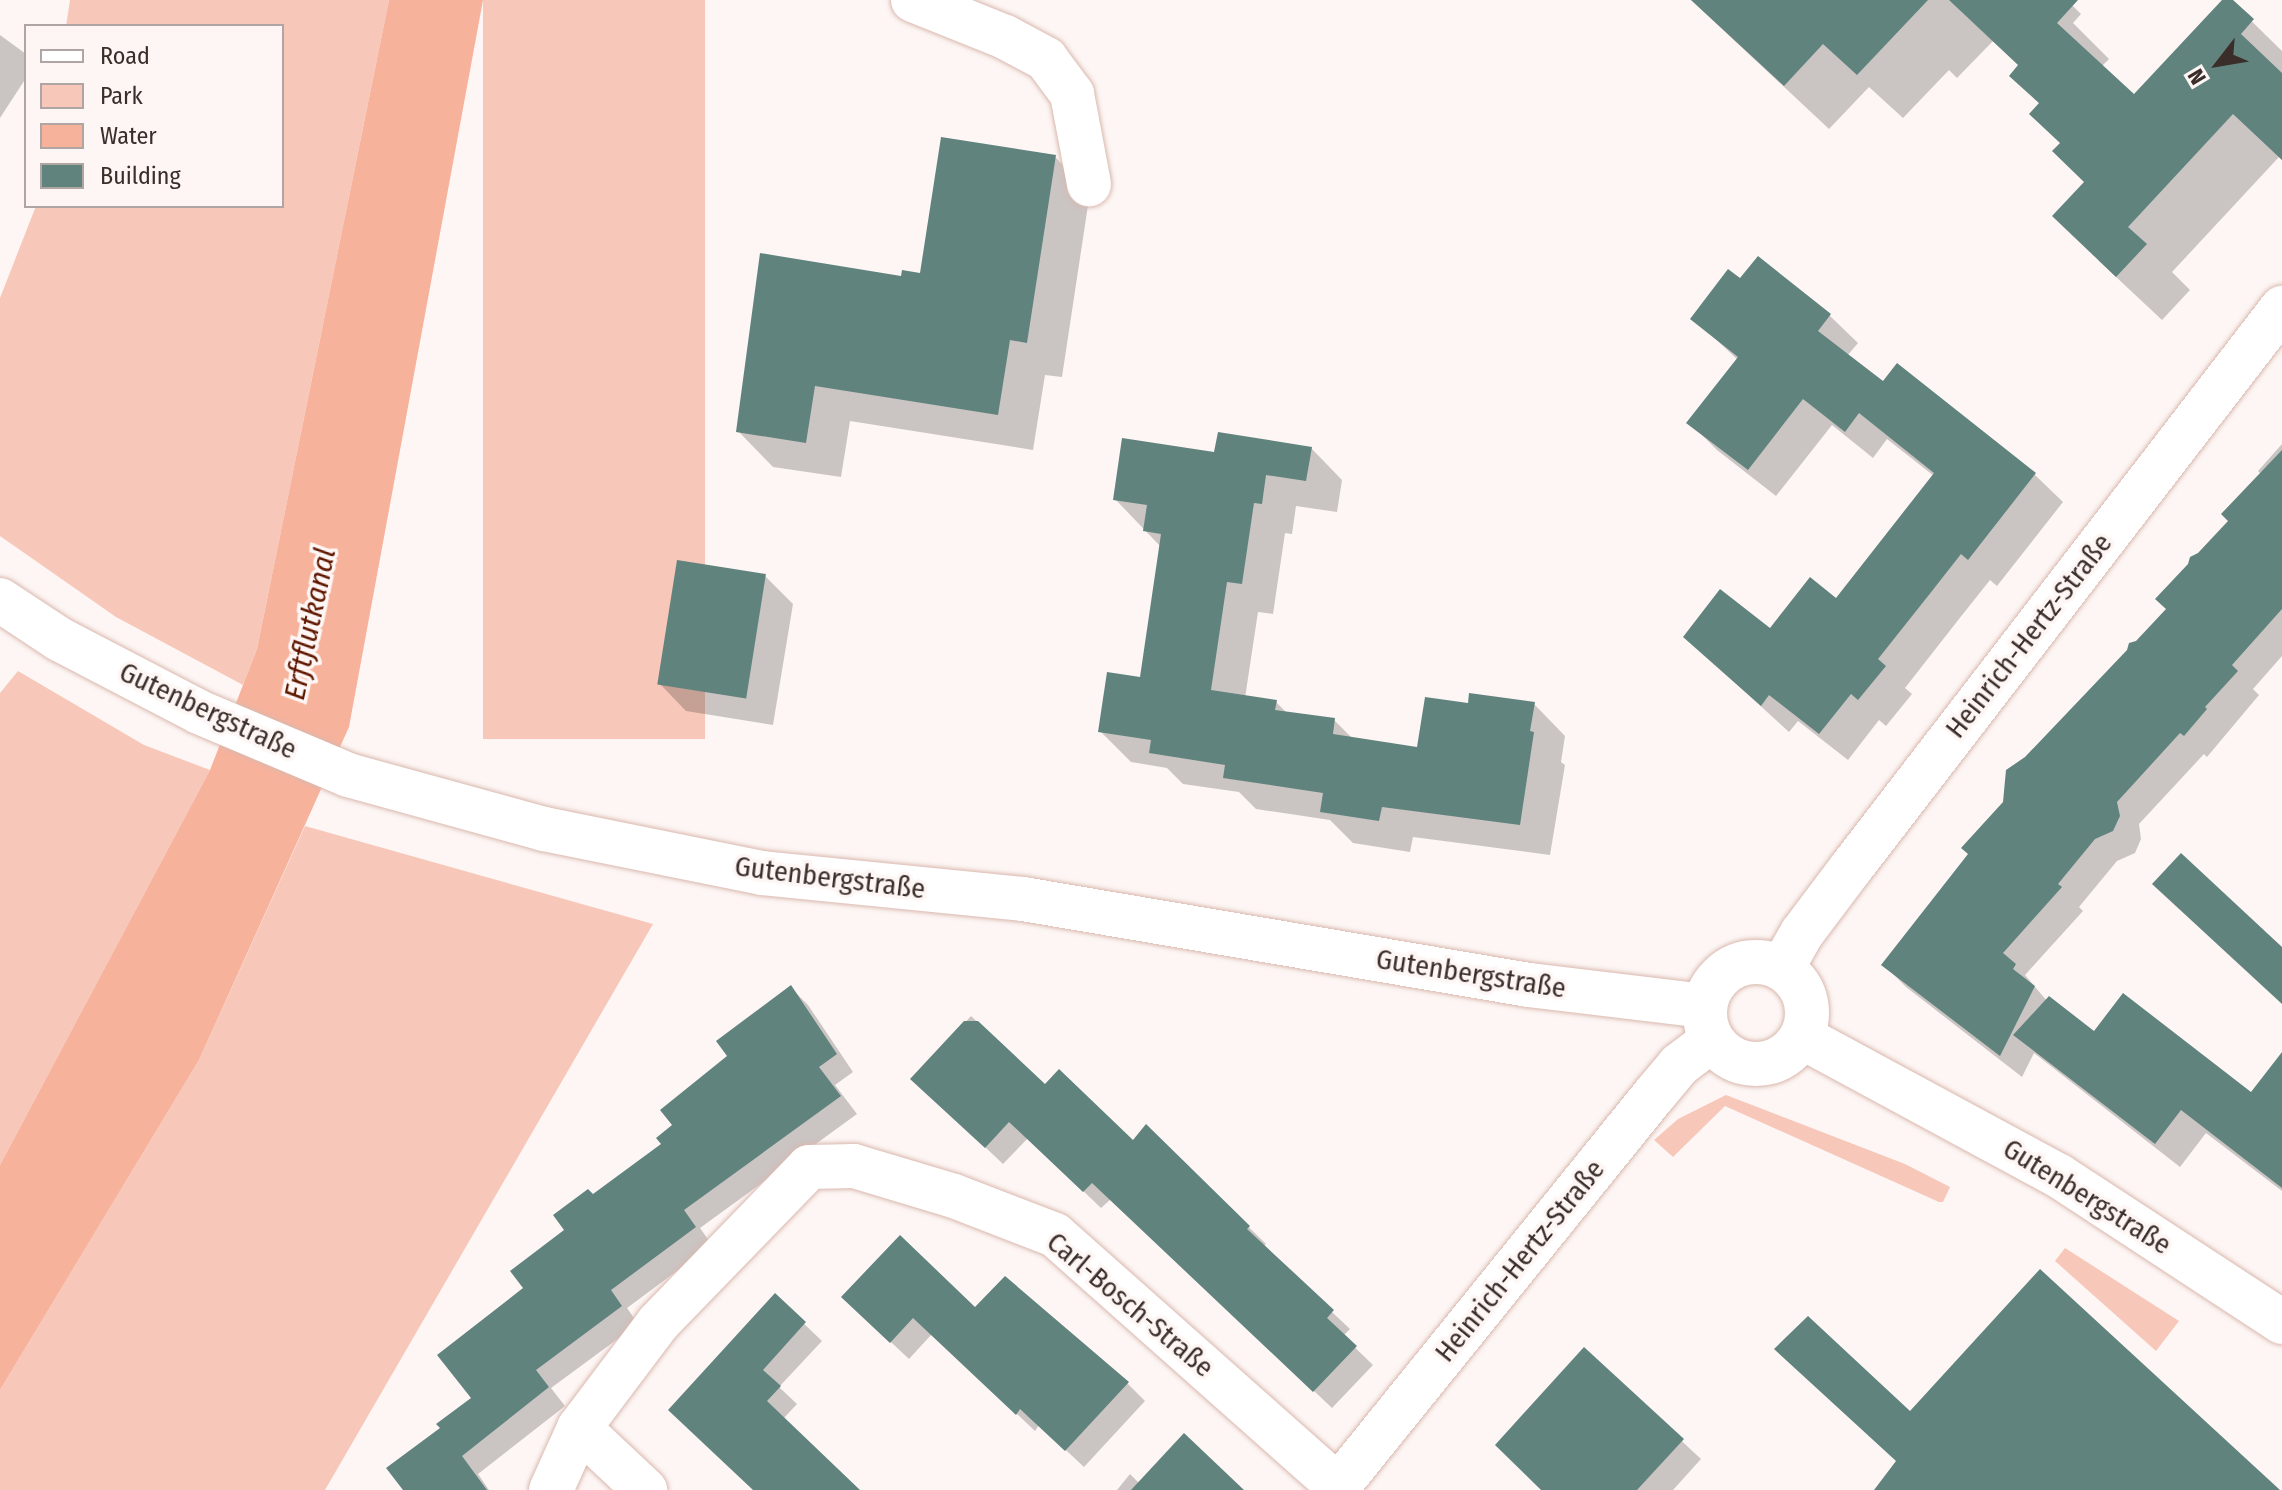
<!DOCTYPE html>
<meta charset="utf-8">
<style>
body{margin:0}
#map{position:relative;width:2282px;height:1490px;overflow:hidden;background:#fdf6f4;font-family:"Fira Sans Condensed",sans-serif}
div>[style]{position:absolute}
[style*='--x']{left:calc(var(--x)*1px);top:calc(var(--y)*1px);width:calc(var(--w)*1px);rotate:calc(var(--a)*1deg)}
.green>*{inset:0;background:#f7c8b9;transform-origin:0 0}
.water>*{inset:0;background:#f7b29c}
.shadow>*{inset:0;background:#0003}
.building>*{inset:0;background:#61837d;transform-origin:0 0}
.roads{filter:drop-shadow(0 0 2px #d9b8ae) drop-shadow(0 0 2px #d9b8ae)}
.minor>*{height:44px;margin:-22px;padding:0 22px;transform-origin:22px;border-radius:22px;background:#fff}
.minor>.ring{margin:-22px;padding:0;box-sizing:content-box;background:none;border:44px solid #fff;border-radius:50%}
span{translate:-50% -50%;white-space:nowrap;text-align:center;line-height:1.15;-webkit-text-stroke:7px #fdf6f4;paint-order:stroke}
.street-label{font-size:28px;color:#3b2e2a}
.water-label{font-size:30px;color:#601700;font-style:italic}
.legend{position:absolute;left:24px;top:24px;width:260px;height:184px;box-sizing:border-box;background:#fdf6f4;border:2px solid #afa6a3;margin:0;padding:10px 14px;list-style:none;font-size:24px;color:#3b2e2a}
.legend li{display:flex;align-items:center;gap:16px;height:40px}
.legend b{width:40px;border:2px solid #afa6a3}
.north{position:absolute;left:2178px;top:24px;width:80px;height:80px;-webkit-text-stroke:6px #fdf6f4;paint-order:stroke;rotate:239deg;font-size:22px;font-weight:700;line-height:32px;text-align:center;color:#3b2e2a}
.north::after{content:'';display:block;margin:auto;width:28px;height:36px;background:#3b2e2a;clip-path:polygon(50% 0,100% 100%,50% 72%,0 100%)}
</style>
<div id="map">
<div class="green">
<div style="clip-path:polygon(70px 0,389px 0,257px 649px,243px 685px,116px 617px,0 536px,0 298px,36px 206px,282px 206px,282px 26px,66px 26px)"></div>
<div style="left:483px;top:0;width:222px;height:739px"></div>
<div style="clip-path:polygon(18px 671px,144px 745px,210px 770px,0 1165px,0 693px)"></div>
<div style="clip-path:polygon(305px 826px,653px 924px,325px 1490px,0 1490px,0 1390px,199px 1060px)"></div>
<div style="clip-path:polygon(1726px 1095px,1905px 1164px,1950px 1187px,1943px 1202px,1939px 1202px,1725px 1106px,1673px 1157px,1654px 1140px,1678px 1119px)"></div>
<div style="clip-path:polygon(2065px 1248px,2179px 1321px,2156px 1351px,2055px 1261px)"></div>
</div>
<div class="water">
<div style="clip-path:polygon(389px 0,483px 0,349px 727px,199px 1060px,0 1390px,0 1165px,210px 770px,257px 649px)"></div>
</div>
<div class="shadow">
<div style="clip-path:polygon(1691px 0,2067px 0,2081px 14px,2073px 23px,2109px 59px,2101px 67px,2134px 97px,2225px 0,2230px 0,2282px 51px,2282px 160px,2279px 157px,2172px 272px,2190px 290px,2162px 320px,2099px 261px,2086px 183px,2040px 104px,2011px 76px,2020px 66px,1993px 41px,1957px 78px,1949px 70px,1903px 118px,1869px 87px,1829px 129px)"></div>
<div style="clip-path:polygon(0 35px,26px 54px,26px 78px,0 118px)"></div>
<div style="clip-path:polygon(1055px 157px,1090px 192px,1062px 377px,1045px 375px,1033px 450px,850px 421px,841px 477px,773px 467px,738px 431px,903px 278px,921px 275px)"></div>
<div style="clip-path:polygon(1758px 258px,1830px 316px,1858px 343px,1847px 356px,1883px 384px,1898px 366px,2035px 475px,2063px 502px,1997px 586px,1990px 580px,1959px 619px,1905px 688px,1912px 694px,1886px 726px,1879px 720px,1848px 760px,1798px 721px,1789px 732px,1685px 637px,1770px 631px,1836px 601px,1934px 476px,1887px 439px,1873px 458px,1832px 425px,1776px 496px,1717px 450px,1689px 422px,1738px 360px,1693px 318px,1740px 281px)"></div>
<div style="clip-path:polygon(2282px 444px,2282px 656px,2253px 689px,2259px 695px,2207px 757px,2204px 754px,2139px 824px,2141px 839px,2135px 853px,2117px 861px,2079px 907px,2083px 911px,2025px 975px,2047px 1001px,2094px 1033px,2251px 1095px,2282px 1070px,2282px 1191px,2206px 1133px,2180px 1167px,2034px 1053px,2022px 1077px,1906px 987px,1883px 964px,1970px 854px,2005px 803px,2026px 759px,2168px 609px,2199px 555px,2231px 521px,2262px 475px,2258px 471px)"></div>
<div style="clip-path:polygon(1311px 448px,1342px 480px,1337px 512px,1296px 506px,1292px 534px,1285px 533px,1273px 614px,1258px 612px,1245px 698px,1276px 702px,1287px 713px,1334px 720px,1353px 739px,1419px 750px,1469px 706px,1534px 704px,1565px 736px,1561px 762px,1565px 765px,1550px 855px,1413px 837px,1410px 852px,1353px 843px,1330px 820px,1256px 809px,1239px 792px,1183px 784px,1167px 768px,1131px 762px,1100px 731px,1141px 679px,1161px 547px,1115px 499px,1216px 454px)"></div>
<div style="clip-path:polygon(765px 576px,793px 604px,773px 725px,686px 711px,659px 683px)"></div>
<div style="clip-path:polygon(791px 988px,808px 1005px,853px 1072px,835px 1085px,857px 1114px,700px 1228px,712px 1245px,627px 1308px,638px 1324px,551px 1388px,565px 1406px,478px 1474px,489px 1490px,406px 1490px,443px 1428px,474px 1399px,526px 1288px,592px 1196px,663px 1145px,730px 1057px)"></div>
<div style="clip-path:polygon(971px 1016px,1045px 1087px,1133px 1142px,1146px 1127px,1266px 1244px,1263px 1247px,1350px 1329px,1343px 1336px,1373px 1365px,1332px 1408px,1111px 1199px,1101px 1208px,1028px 1138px,1003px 1164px,913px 1079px)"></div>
<div style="clip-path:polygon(775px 1296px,822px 1341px,779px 1387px,797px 1404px,783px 1419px,857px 1490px,755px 1490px,688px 1427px)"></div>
<div style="clip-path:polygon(975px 1310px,1127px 1383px,1145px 1401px,1084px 1467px,1039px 1425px,1035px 1431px,932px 1334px,909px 1359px,862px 1315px)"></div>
<div style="clip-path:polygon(1584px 1350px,1701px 1459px,1673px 1490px,1543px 1490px)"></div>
<div style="clip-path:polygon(1130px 1474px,1140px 1484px,1241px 1490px,1117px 1490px)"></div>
</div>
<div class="building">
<div style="clip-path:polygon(1691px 0,1928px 0,1857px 75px,1823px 44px,1784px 86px)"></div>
<div style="clip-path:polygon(1949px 0,2078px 0,2057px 23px,2134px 94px,2222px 0,2233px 0,2254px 19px,2241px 34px,2282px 73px,2282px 160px,2233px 114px,2128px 227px,2147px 244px,2116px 277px,2052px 216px,2084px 182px,2052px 151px,2060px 143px,2029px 114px,2039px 103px,2009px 76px,2018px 65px)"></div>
<div style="clip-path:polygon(941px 137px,1056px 155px,1027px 343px,1010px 340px,998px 415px,815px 386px,806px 443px,736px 432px,760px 253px,901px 276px,902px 270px,920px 273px)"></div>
<div style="clip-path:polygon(1758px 256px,1831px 314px,1818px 331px,1883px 381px,1897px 363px,2036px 473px,1968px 560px,1961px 554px,1932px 591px,1878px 659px,1886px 666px,1858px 700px,1851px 694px,1819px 734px,1769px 695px,1761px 706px,1683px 637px,1720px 589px,1770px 628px,1810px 577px,1836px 598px,1934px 473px,1859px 413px,1845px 432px,1803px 399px,1748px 470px,1686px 423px,1738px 357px,1690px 319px,1728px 269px,1740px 278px)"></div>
<div style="clip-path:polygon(1218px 432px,1312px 447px,1306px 481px,1266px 475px,1262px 504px,1254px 503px,1242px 584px,1227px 582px,1211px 690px,1277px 700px,1275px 710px,1335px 718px,1333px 734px,1417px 747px,1425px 697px,1468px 703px,1469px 693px,1535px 702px,1530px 731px,1534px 732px,1520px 825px,1382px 807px,1379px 821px,1320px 812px,1323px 793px,1223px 778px,1225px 765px,1149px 753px,1151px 740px,1098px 732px,1107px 672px,1140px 677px,1161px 534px,1143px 531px,1147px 505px,1113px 500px,1122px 438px,1214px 452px)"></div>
<div style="clip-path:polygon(2282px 450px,2282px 609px,2232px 665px,2238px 671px,2205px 707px,2207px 709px,2184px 736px,2180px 733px,2117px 802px,2120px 816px,2113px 831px,2095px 839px,2058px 884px,2062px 887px,2003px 953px,2016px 964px,2013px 969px,2035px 986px,2000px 1056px,1881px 965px,1968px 854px,1961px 848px,2003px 802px,2006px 770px,2025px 757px,2127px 650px,2129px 643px,2136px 641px,2166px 609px,2155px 599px,2188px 564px,2190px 557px,2198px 553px,2228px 521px,2221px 514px)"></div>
<div style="left:677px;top:560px;width:90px;height:126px;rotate:9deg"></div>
<div style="clip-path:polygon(2181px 853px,2282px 947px,2282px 1004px,2152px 884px)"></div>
<div style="clip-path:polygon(791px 985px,837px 1054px,819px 1067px,841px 1096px,684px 1210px,696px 1227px,611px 1290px,622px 1306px,536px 1370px,549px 1387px,462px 1456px,487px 1490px,403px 1490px,386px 1468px,440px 1428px,436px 1424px,471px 1398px,437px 1355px,523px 1288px,510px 1271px,564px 1230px,553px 1215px,588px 1189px,593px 1194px,661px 1144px,656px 1138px,672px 1125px,660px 1110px,727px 1056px,716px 1041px)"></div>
<div style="clip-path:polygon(2123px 993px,2251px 1092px,2282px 1052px,2282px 1188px,2181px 1110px,2155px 1144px,2013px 1035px,2049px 996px,2094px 1031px)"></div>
<div style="clip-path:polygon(964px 1021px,978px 1021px,1045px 1084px,1059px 1069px,1133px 1140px,1146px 1124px,1250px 1226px,1247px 1229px,1334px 1310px,1327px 1318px,1357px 1346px,1313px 1392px,1092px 1183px,1083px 1192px,1009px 1122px,985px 1148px,910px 1079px)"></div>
<div style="clip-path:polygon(900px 1235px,975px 1307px,1005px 1276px,1129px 1382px,1065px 1451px,1020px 1409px,1016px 1415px,913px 1318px,890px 1343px,841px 1297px)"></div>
<div style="clip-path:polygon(2040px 1269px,2280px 1490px,1874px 1490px,1896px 1461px,1774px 1349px,1808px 1316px,1910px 1411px)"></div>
<div style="clip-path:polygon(775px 1293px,806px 1322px,763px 1370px,781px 1386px,767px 1401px,860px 1490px,753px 1490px,668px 1410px)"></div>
<div style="clip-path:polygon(1584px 1347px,1684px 1439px,1637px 1490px,1541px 1490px,1495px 1445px)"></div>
<div style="clip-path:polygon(1184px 1433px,1244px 1490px,1131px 1490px)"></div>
</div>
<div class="roads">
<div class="minor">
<div style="--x:913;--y:0;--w:99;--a:21.9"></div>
<div style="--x:1005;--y:37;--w:47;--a:28.2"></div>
<div style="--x:1046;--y:59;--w:44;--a:53.4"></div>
<div style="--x:1072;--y:94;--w:92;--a:79.3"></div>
<div style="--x:0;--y:600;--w:71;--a:33.5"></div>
<div style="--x:59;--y:639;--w:158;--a:27.5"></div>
<div style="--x:199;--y:712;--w:162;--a:22.9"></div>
<div style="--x:348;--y:775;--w:203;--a:15.4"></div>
<div style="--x:544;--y:829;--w:222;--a:11.4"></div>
<div style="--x:762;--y:873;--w:262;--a:5.7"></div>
<div style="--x:1023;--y:899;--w:513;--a:9.65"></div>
<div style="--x:1529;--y:985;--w:177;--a:6.8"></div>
<div class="ring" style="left:1705px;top:962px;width:58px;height:58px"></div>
<div style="--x:1782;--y:968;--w:40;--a:-60.3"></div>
<div style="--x:1802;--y:933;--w:81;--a:-53"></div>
<div style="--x:1851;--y:868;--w:707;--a:-52.42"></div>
<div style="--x:1802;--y:1037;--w:292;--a:28.4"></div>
<div style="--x:2059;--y:1176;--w:267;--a:33.2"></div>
<div style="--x:579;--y:1428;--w:91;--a:43.2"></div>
<div style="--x:551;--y:1490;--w:68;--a:-65.7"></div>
<div style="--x:579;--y:1428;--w:131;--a:-53"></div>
<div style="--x:658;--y:1323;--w:217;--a:-45.9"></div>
<div style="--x:809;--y:1167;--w:45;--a:-1.3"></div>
<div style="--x:854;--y:1166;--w:104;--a:16.7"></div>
<div style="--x:954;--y:1196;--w:108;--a:21.1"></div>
<div style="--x:1055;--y:1235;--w:378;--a:41.6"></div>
<div style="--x:1335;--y:1490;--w:508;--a:-51.08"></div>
<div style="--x:1654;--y:1095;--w:39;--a:-50"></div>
<div style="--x:1679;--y:1065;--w:41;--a:-37.1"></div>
</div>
</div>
<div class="street-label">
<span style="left:2029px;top:636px;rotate:-52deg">Heinrich-Hertz-Straße</span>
<span style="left:208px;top:711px;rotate:25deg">Gutenbergstraße</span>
<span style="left:830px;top:878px;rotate:7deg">Gutenbergstraße</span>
<span style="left:1471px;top:974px;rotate:9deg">Gutenbergstraße</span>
<span style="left:2087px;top:1197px;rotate:32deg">Gutenbergstraße</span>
<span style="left:1520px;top:1261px;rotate:-51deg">Heinrich-Hertz-Straße</span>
<span style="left:1130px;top:1305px;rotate:40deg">Carl-Bosch-Straße</span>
</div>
<div class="water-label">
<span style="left:310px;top:624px;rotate:-78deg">Erftflutkanal</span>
</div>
<ul class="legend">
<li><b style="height:10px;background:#fff"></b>Road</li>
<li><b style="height:22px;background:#f7c8b9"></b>Park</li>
<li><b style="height:22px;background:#f7b29c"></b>Water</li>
<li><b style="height:22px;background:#61837d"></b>Building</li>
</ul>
<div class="north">N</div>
</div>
